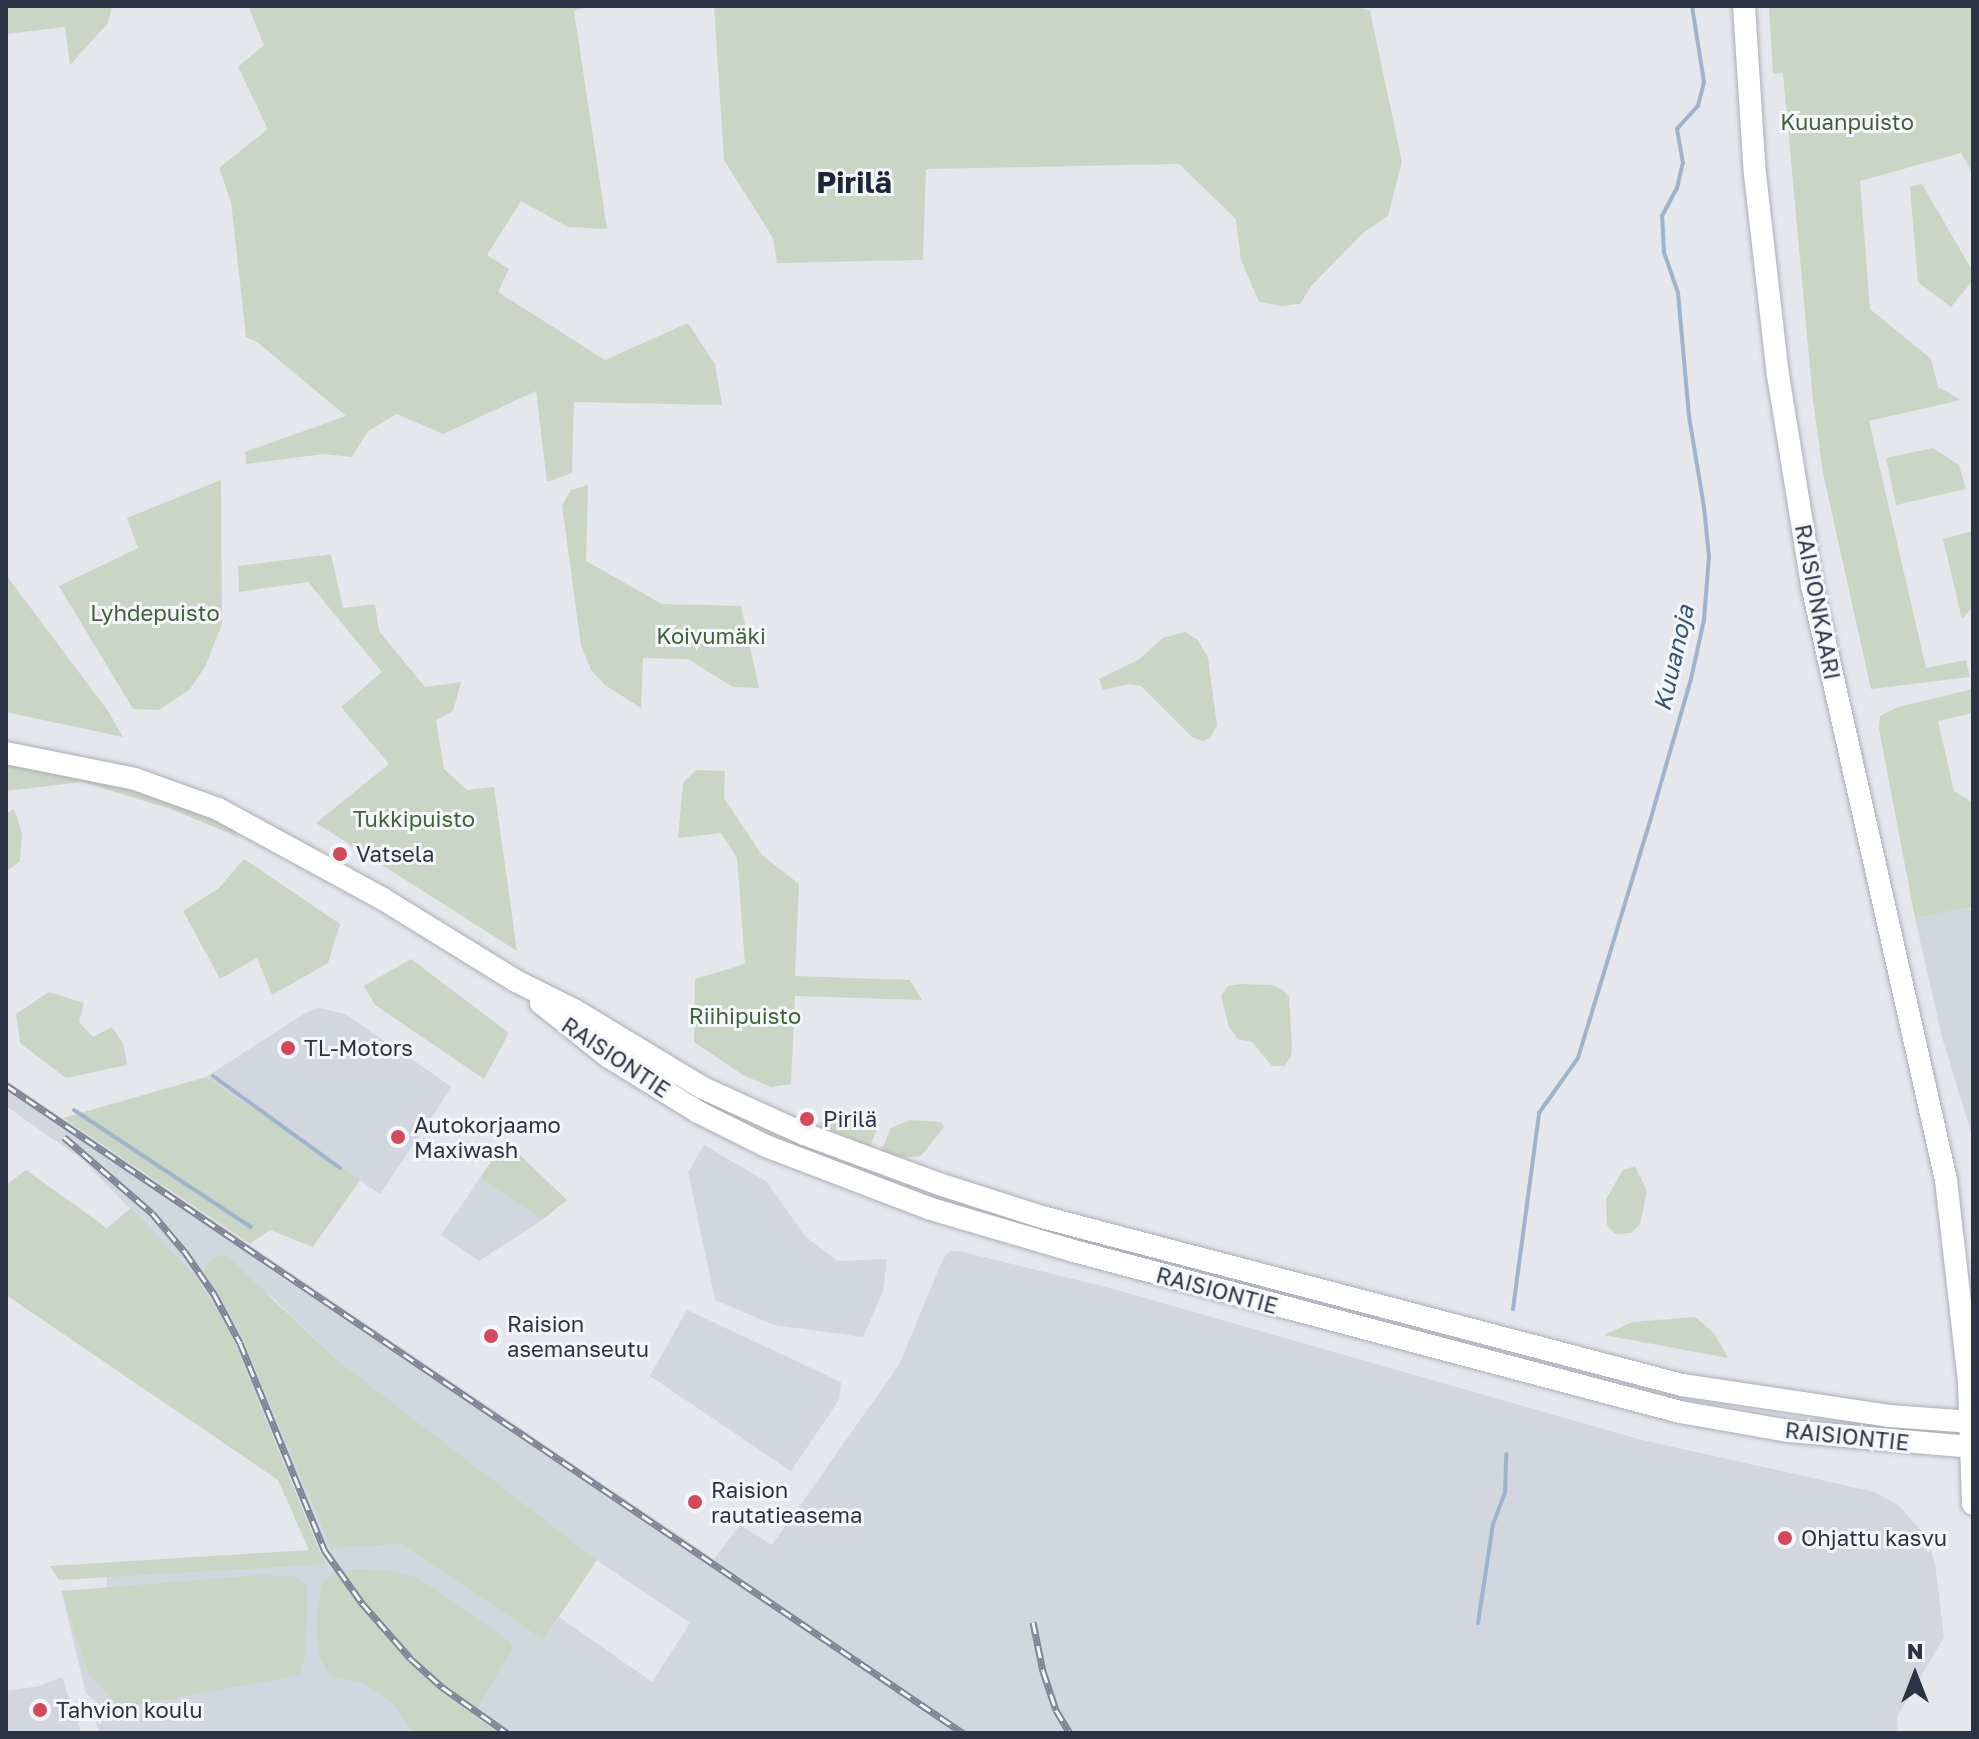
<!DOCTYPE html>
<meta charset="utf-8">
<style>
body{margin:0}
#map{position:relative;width:1979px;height:1739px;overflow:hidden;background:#e4e7ec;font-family:"Golos Text",sans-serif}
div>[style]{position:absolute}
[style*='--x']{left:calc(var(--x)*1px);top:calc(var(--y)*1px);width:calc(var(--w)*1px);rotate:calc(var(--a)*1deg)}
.built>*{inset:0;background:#d2d6de}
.green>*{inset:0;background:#c9d6c5}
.stream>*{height:4px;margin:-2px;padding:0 2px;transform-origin:2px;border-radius:2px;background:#9fb4cc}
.roads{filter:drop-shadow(0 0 2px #a9aeb7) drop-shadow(0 0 2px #a9aeb7)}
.secondary>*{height:22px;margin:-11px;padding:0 11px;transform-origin:11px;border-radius:11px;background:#fff}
.rail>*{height:7px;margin-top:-3.5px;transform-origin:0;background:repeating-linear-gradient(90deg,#f4f6f9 0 12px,#7d8696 0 24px);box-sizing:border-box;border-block:2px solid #7d8696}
.dots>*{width:22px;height:22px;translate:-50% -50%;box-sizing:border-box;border:4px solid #f4f6f9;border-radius:50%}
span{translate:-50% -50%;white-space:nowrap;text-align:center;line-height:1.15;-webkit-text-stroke:6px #f4f6f9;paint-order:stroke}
.park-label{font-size:22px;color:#3f6138}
.street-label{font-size:22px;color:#2b3445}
.poi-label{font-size:22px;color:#2b3445}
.left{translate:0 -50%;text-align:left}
.water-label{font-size:24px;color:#34527a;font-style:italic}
.district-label{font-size:30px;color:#1d2536;font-weight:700}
.frame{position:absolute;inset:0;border:8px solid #2b3445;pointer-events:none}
.north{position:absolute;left:1875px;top:1635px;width:80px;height:80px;-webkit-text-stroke:6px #f4f6f9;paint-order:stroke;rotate:0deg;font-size:22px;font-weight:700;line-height:32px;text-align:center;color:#2b3445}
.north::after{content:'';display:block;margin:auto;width:28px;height:36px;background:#2b3445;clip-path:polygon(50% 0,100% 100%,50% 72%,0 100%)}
</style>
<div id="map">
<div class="built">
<div style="clip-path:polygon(1969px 908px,1973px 916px,1973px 1139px,1942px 1037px,1915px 918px)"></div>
<div style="clip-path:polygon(319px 1008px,345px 1014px,452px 1087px,380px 1194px,206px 1077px,307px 1012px)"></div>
<div style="clip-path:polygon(evenodd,6px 1080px,714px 1559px,740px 1525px,772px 1545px,899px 1365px,943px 1259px,950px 1251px,959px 1251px,1110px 1288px,1642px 1440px,1875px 1492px,1899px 1506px,1925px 1535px,1935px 1563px,1944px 1637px,1897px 1717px,1898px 1733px,99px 1733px,96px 1723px,104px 1708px,86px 1693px,63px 1599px,108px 1594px,106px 1572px,303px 1561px,322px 1552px,229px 1330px,197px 1278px,83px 1160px,6px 1106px,6px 1080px,204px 1273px,270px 1295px,336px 1359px,597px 1560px,690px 1623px,652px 1682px,559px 1617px,543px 1640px,402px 1544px,334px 1546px,239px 1330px,204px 1273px)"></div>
<div style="clip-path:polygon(704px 1145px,767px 1182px,805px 1236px,837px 1261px,887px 1259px,883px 1291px,863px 1337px,774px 1325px,715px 1300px,688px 1172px)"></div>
<div style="clip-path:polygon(480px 1178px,542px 1220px,479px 1261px,441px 1235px)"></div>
<div style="clip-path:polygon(687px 1310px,841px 1382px,839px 1400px,791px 1471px,650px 1376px)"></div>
<div style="clip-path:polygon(62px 1677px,81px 1733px,6px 1733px,6px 1691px,40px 1686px)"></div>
</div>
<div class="green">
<div style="clip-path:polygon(6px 6px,112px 6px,108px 23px,70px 65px,65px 27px,6px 34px)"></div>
<div style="clip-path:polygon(248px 6px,591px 6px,574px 11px,607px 229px,568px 227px,521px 201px,487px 255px,509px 269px,498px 292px,605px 360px,688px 323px,715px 364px,722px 405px,574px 402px,572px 473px,547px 482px,536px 391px,443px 434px,397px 414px,368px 431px,352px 457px,324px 454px,246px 464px,245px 452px,346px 416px,257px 342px,246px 337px,231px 202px,219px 168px,268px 129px,238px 67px,264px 45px)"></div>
<div style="clip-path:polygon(714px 6px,1355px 6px,1370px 11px,1402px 162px,1388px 216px,1363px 233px,1312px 285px,1300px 304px,1281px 306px,1259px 302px,1241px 260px,1236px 219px,1179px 164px,926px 169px,923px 260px,777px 263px,773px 238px,724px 160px)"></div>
<div style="clip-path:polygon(1769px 6px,1973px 6px,1973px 174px,1961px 153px,1860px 181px,1870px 309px,1931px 359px,1938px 387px,1961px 400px,1869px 421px,1926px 668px,1966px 660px,1970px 677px,1871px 689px,1823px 473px,1813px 401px,1783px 73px,1773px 74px)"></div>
<div style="clip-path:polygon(1922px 184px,1973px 272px,1973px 280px,1951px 307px,1918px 282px,1910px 187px)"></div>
<div style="clip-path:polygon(1933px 448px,1959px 465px,1966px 489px,1896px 505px,1886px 458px)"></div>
<div style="clip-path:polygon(221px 480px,222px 624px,205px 667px,190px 689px,159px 710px,133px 709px,59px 586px,138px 548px,127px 518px)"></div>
<div style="clip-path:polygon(588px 485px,586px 561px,662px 604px,741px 606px,759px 688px,733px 687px,688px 659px,643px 658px,641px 708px,605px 685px,591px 670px,581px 646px,562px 505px,571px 490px)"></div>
<div style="clip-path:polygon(1973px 531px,1973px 607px,1962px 619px,1943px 539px)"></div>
<div style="clip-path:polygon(331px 554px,343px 608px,375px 604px,379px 631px,425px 687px,461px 682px,453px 711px,436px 720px,444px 769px,467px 790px,494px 787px,517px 951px,316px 823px,389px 764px,341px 707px,382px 672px,308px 582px,239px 592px,238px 566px)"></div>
<div style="clip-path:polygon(6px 575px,108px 711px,123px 737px,6px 712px)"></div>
<div style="clip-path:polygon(1185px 632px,1198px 640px,1208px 658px,1217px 726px,1210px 738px,1203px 741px,1192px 737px,1141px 686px,1130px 684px,1103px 690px,1099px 679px,1138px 660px,1163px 638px)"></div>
<div style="clip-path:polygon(1973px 689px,1973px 713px,1938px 721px,1954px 791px,1973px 803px,1973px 907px,1915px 918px,1879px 729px,1880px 716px,1898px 707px)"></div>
<div style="clip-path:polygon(6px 762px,62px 771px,173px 802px,232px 827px,238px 837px,171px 809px,82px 782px,6px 791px)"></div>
<div style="clip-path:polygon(696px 770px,725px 771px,724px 798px,762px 855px,799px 884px,795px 976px,910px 980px,922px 1000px,795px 996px,791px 1084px,771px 1087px,743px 1075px,694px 1042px,695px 979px,745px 964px,737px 858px,721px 833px,678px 838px,683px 783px)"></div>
<div style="clip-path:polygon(14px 809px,22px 833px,20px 861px,6px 872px,6px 813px)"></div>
<div style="clip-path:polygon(244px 859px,340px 924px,328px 963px,272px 995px,257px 958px,220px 979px,183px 911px,219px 888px)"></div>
<div style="clip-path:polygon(411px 959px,509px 1033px,484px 1079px,375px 1005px,364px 986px)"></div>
<div style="clip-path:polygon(1241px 984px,1272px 985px,1283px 990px,1289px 997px,1292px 1047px,1291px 1057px,1284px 1066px,1272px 1066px,1252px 1042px,1238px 1039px,1229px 1027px,1221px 996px,1228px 986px)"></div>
<div style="clip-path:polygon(49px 992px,84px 1003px,79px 1022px,93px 1037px,112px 1027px,124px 1045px,127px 1065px,66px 1078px,20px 1043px,16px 1014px)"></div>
<div style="clip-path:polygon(206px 1077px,360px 1180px,313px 1247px,270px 1230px,250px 1244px,63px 1118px)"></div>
<div style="clip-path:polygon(825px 1114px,872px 1121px,876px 1131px,869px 1149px,849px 1137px,820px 1126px)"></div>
<div style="clip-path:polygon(910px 1120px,941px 1122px,944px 1127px,921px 1156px,896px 1158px,880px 1154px,891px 1128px)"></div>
<div style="clip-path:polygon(505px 1141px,567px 1200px,542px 1220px,480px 1178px)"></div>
<div style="clip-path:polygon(1635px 1166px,1647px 1191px,1640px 1224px,1631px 1233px,1615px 1234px,1607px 1225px,1606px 1199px,1623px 1170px)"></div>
<div style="clip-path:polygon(26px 1170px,107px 1228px,131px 1208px,197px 1278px,229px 1329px,325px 1564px,59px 1580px,50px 1566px,309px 1550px,278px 1480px,6px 1295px,6px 1185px)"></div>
<div style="clip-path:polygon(220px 1255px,228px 1257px,336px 1359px,597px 1560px,543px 1640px,402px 1544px,331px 1548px,239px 1330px,204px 1273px,206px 1263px)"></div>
<div style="clip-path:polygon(1695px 1317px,1714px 1333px,1728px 1358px,1604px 1335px,1632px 1322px)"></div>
<div style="clip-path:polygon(355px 1569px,389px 1571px,419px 1578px,509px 1641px,513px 1648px,473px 1715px,499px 1733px,412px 1733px,395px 1705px,364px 1683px,330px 1676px,319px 1656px,317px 1618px,321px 1585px,330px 1576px)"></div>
<div style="clip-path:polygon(263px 1575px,294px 1576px,307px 1587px,305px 1657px,300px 1675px,121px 1708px,89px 1675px,61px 1591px)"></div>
</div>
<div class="stream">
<div style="--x:213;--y:1076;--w:157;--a:35.9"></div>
<div style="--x:74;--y:1110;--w:212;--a:33.5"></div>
<div style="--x:1513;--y:1309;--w:198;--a:-82.4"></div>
<div style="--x:1539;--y:1113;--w:67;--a:-54.7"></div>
<div style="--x:1578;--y:1058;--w:240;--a:-73.1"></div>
<div style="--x:1648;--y:828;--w:155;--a:-73.9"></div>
<div style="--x:1691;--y:679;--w:60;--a:-77.6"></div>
<div style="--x:1704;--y:620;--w:63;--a:-85.5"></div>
<div style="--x:1709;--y:557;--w:50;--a:-95.7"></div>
<div style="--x:1704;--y:507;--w:92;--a:-99.4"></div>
<div style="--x:1689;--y:416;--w:123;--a:-95.1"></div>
<div style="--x:1678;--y:293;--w:43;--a:-108.9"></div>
<div style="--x:1664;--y:252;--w:36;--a:-93"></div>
<div style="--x:1662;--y:216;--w:32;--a:-62"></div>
<div style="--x:1677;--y:188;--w:26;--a:-77"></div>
<div style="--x:1683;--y:163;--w:35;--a:-100"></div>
<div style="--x:1677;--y:129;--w:31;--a:-48"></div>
<div style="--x:1698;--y:106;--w:25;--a:-76"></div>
<div style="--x:1704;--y:82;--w:77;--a:-99"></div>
<div style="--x:1478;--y:1623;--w:100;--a:-81.4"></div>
<div style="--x:1493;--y:1524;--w:34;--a:-69"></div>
<div style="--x:1505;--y:1492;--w:38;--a:-88"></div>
</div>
<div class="roads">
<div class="secondary">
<div style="--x:1744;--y:6;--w:168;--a:86.3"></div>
<div style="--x:1755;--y:174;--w:202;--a:83.5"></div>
<div style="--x:1778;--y:375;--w:213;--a:80.8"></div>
<div style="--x:1812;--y:585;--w:610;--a:77.31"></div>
<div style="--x:1946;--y:1180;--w:204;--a:83.5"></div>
<div style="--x:1969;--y:1383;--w:121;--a:88.1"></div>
<div style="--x:6;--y:753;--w:132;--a:11.4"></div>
<div style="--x:135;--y:779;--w:88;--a:19.9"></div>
<div style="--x:218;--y:809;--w:188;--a:28.6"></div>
<div style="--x:383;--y:899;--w:156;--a:31.7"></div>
<div style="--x:516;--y:981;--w:65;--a:26.6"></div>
<div style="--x:574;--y:1010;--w:151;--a:31.2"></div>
<div style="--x:703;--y:1088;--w:111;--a:24.5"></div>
<div style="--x:804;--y:1134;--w:144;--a:20.3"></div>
<div style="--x:939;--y:1184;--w:108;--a:17.8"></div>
<div style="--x:1042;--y:1217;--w:662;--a:14.71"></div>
<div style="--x:1682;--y:1385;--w:209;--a:8.5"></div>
<div style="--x:1889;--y:1416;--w:84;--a:4.1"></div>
<div style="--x:541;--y:1003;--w:87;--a:38.5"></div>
<div style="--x:609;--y:1057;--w:105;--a:31.7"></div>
<div style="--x:698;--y:1112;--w:76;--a:26.6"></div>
<div style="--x:766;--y:1146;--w:177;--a:20.9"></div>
<div style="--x:931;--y:1209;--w:145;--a:16.4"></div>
<div style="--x:1070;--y:1250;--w:631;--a:14.87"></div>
<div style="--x:1680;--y:1412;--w:111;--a:9.9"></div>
<div style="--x:1789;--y:1431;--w:185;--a:5"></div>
</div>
</div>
<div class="rail">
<div style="--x:6;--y:1085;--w:1156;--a:34.1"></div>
<div style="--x:64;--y:1137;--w:116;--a:40.8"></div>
<div style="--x:152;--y:1213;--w:51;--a:49.8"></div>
<div style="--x:185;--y:1252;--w:51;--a:55.4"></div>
<div style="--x:214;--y:1294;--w:55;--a:62"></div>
<div style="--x:240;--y:1343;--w:225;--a:67.8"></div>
<div style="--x:325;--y:1551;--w:64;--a:54.6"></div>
<div style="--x:362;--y:1603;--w:74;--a:48.8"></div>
<div style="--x:411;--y:1659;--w:42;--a:42.1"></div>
<div style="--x:442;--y:1687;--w:80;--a:35.3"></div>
<div style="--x:1033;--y:1622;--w:50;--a:78.5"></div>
<div style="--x:1043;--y:1671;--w:41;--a:71.6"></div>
<div style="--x:1056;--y:1710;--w:27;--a:59"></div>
</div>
<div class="dots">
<div style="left:340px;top:854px;background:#d1495b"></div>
<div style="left:288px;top:1048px;background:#d1495b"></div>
<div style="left:807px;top:1119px;background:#d1495b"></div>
<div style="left:398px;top:1137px;background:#d1495b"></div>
<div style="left:491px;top:1336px;background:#d1495b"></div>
<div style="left:695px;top:1502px;background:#d1495b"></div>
<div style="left:1785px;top:1538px;background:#d1495b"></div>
<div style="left:40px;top:1710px;background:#d1495b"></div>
</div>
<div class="park-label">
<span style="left:1847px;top:122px">Kuuanpuisto</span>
<span style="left:155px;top:613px">Lyhdepuisto</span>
<span style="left:711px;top:636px">Koivumäki</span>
<span style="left:414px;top:819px">Tukkipuisto</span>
<span style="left:745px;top:1016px">Riihipuisto</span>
</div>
<div class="street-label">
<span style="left:1818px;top:602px;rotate:79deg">RAISIONKAARI</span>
<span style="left:616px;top:1057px;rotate:34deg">RAISIONTIE</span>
<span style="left:1217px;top:1290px;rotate:15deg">RAISIONTIE</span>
<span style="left:1847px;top:1436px;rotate:6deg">RAISIONTIE</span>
</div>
<div class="poi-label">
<span class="left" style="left:356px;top:854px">Vatsela</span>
<span class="left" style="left:304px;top:1048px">TL-Motors</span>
<span class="left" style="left:823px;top:1119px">Pirilä</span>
<span class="left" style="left:414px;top:1137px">Autokorjaamo<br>Maxiwash</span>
<span class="left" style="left:507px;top:1336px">Raision<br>asemanseutu</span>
<span class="left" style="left:711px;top:1502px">Raision<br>rautatieasema</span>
<span class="left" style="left:1801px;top:1538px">Ohjattu kasvu</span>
<span class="left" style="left:56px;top:1710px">Tahvion koulu</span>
</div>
<div class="water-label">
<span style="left:1673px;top:658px;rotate:-77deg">Kuuanoja</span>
</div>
<div class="district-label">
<span style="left:854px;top:182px">Pirilä</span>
</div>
<div class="frame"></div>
<div class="north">N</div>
</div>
